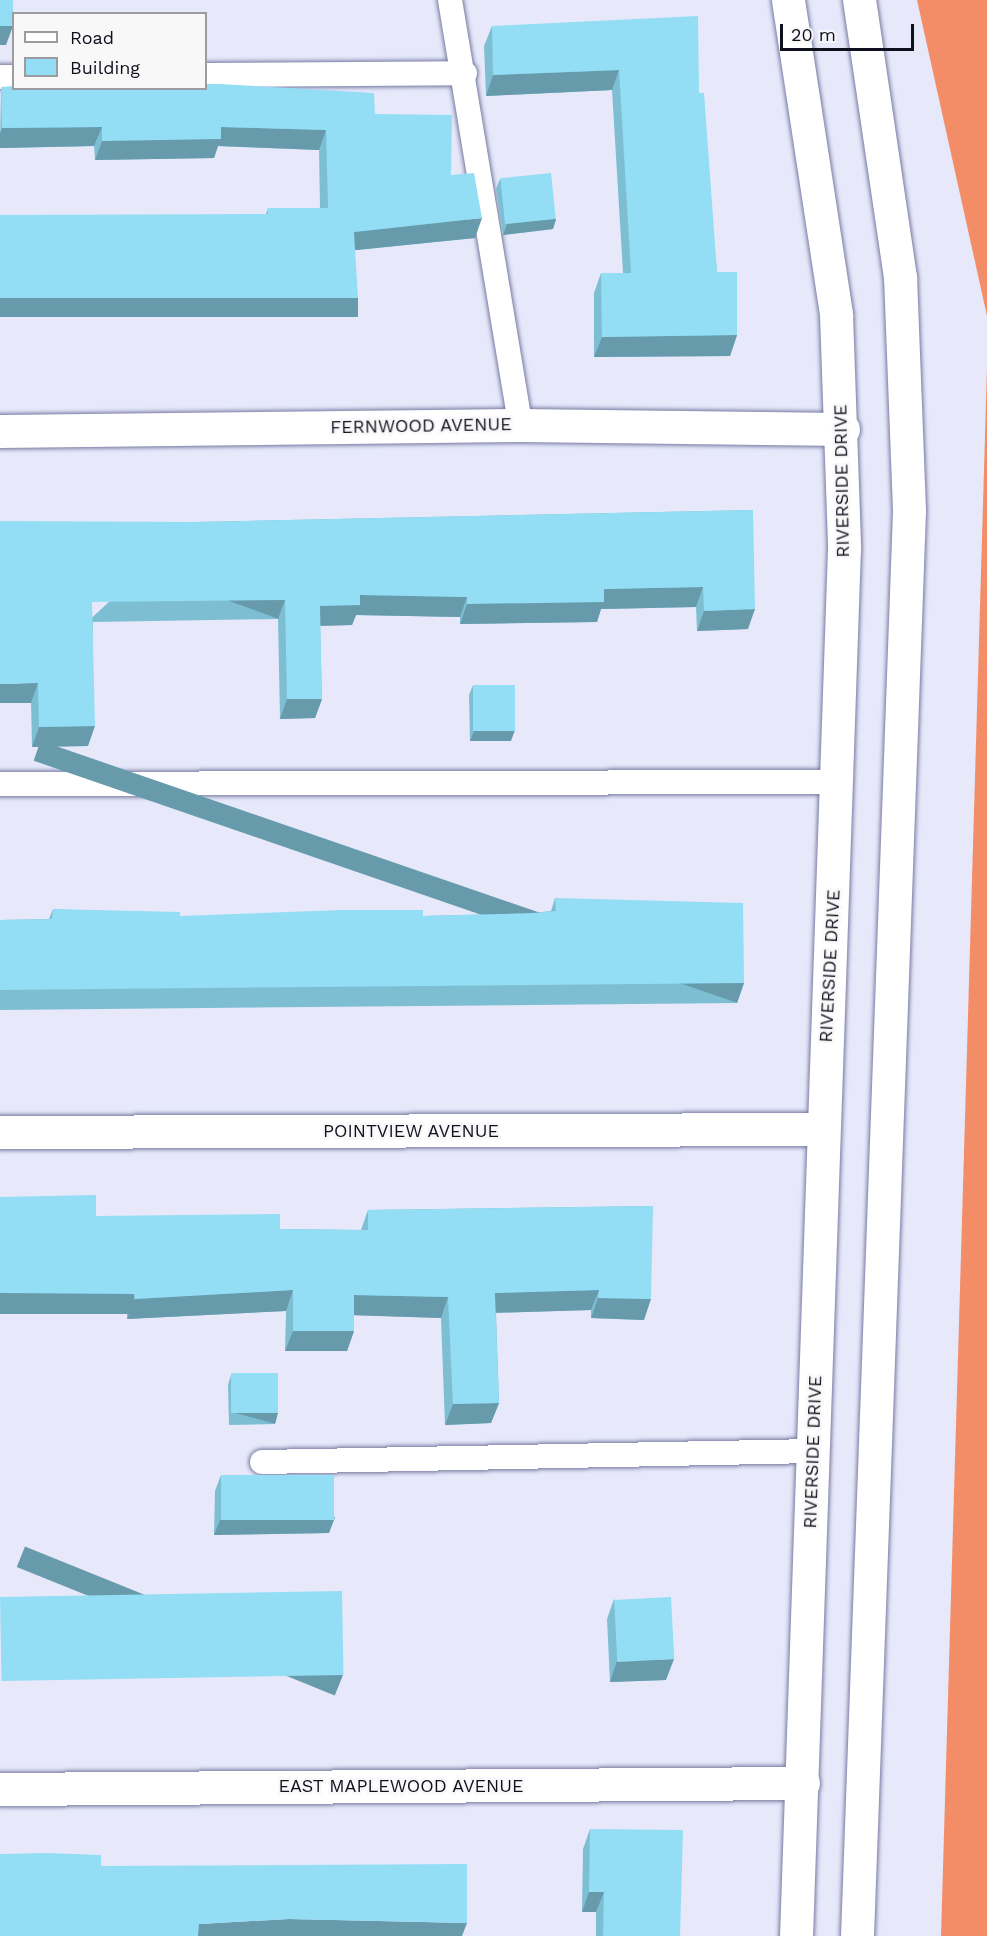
<!DOCTYPE html>
<style>
body{margin:0}
#map{position:relative;width:987px;height:1936px;overflow:hidden;background:#e7e9fb;font-family:"Work Sans",sans-serif}
div>[style]{position:absolute}
[style*='--x']{left:calc(var(--x)*1px);top:calc(var(--y)*1px);width:calc(var(--w)*1px);rotate:calc(var(--a)*1deg)}
.forest>*{inset:0;background:#f38d68}
.roads{filter:drop-shadow(0 0 2px #777ba1) drop-shadow(0 0 2px #777ba1)}
.service>*{height:24px;margin:-12px;padding:0 12px;transform-origin:12px;border-radius:12px;background:#fff}
.minor>*{height:33px;margin:-16.5px;padding:0 16.5px;transform-origin:16.5px;border-radius:16.5px;background:#fff}
.secondary>*{height:33px;margin:-16.5px;padding:0 16.5px;transform-origin:16.5px;border-radius:16.5px;background:#fff}
.wall>*{inset:0;background:#7ebed3}
.shaded-wall>*{inset:0;background:#679bac;transform-origin:0 0}
.building>*{inset:0;background:#93ddf5;transform-origin:0 0}
span{translate:-50% -50%;white-space:nowrap;text-align:center;line-height:1.15;-webkit-text-stroke:5px #f8f8f8;paint-order:stroke}
.street-label{font-size:18px;color:#0f101e}
.legend{position:absolute;left:12px;top:12px;width:195px;height:78px;box-sizing:border-box;background:#f8f8f8;border:2px solid #9b9ba1;margin:0;padding:8px 10px;list-style:none;font-size:18px;color:#0f101e}
.legend li{display:flex;align-items:center;gap:12px;height:30px}
.legend b{width:30px;border:2px solid #9b9ba1}
.scale{position:absolute;left:780px;top:24px;width:134px;height:27px;box-sizing:border-box;border:3px solid #0f101e;border-top:0;padding-left:8px;font-size:18px;line-height:21px;white-space:nowrap;color:#0f101e;-webkit-text-stroke:4px #f8f8f8;paint-order:stroke}
</style>
<div id="map">
<div class="forest">
<div style="clip-path:polygon(917px 0,987px 0,987px 316px)"></div>
<div style="clip-path:polygon(987px 368px,987px 1936px,941px 1936px)"></div>
</div>
<div class="roads">
<div class="service">
<div style="--x:450;--y:0;--w:431;--a:80.6"></div>
<div style="--x:206;--y:75;--w:259;--a:-0.4"></div>
<div style="--x:0;--y:77;--w:14;--a:0"></div>
<div style="--x:0;--y:784;--w:840;--a:-0.14"></div>
<div style="--x:262;--y:1462;--w:551;--a:-1.14"></div>
</div>
<div class="minor">
<div style="--x:0;--y:431;--w:520;--a:-0.66"></div>
<div style="--x:520;--y:425;--w:323;--a:0.7"></div>
<div style="--x:0;--y:1132;--w:822;--a:-0.21"></div>
<div style="--x:0;--y:1789;--w:803;--a:-0.43"></div>
</div>
<div class="secondary">
<div style="--x:788;--y:0;--w:318;--a:81.3"></div>
<div style="--x:836;--y:314;--w:234;--a:88"></div>
<div style="--x:844;--y:548;--w:1389;--a:91.98"></div>
<div style="--x:857;--y:1936;--w:1427;--a:-87.91"></div>
<div style="--x:909;--y:510;--w:233;--a:-92.2"></div>
<div style="--x:900;--y:277;--w:280;--a:-98.4"></div>
</div>
</div>
<div class="wall">
<div style="clip-path:polygon(492px 26px,699px 93px,717px 272px,737px 335px,730px 356px,594px 357px,594px 293px,601px 273px,623px 273px,612px 90px,486px 96px,484px 46px)"></div>
<div style="clip-path:polygon(1px 87px,375px 114px,451px 175px,475px 238px,355px 250px,350px 317px,266px 214px,268px 208px,320px 208px,319px 150px,218px 146px,214px 158px,95px 160px,94px 146px,0 148px)"></div>
<div style="clip-path:polygon(500px 179px,556px 219px,553px 229px,503px 235px,496px 189px)"></div>
<div style="clip-path:polygon(753px 510px,748px 629px,697px 631px,696px 607px,601px 609px,597px 622px,460px 624px,460px 617px,356px 615px,352px 625px,320px 626px,322px 699px,315px 718px,280px 719px,278px 619px,93px 622px,88px 746px,32px 747px,31px 703px,0 703px,195px 522px)"></div>
<div style="clip-path:polygon(473px 685px,511px 741px,470px 741px,469px 695px)"></div>
<div style="clip-path:polygon(555px 898px,744px 983px,737px 1003px,0 1010px,0 920px,49px 919px,53px 909px,180px 916px,423px 916px,533px 913px,551px 911px)"></div>
<div style="clip-path:polygon(653px 1206px,644px 1320px,591px 1318px,591px 1310px,496px 1313px,499px 1403px,491px 1423px,445px 1425px,441px 1318px,354px 1315px,354px 1331px,347px 1351px,285px 1351px,286px 1311px,127px 1319px,127px 1314px,96px 1216px,280px 1229px,361px 1230px,368px 1210px)"></div>
<div style="clip-path:polygon(231px 1375px,275px 1424px,229px 1425px,228px 1385px)"></div>
<div style="clip-path:polygon(221px 1475px,335px 1517px,329px 1533px,214px 1535px,215px 1491px)"></div>
<div style="clip-path:polygon(614px 1599px,666px 1680px,610px 1682px,607px 1619px)"></div>
<div style="clip-path:polygon(590px 1829px,680px 1936px,596px 1936px,596px 1912px,582px 1912px,583px 1849px)"></div>
</div>
<div class="shaded-wall">
<div style="clip-path:polygon(0 26px,13px 26px,6px 45px,0 45px)"></div>
<div style="clip-path:polygon(619px 70px,612px 90px,486px 96px,493px 75px)"></div>
<div style="clip-path:polygon(102px 127px,94px 146px,0 148px,0 133px,2px 128px)"></div>
<div style="clip-path:polygon(221px 127px,326px 130px,319px 150px,218px 146px,214px 158px,95px 160px,102px 141px)"></div>
<div style="clip-path:polygon(482px 218px,475px 238px,347px 251px,354px 232px)"></div>
<div style="clip-path:polygon(556px 219px,553px 229px,503px 235px,507px 224px)"></div>
<div style="left:0;top:298px;width:358px;height:19px"></div>
<div style="clip-path:polygon(737px 335px,730px 356px,594px 357px,602px 337px)"></div>
<div style="clip-path:polygon(703px 587px,696px 607px,601px 609px,597px 622px,460px 624px,467px 604px,604px 589px)"></div>
<div style="clip-path:polygon(360px 595px,467px 597px,460px 617px,356px 615px,352px 625px,313px 626px,320px 606px)"></div>
<div style="left:285px;top:600px;width:20px;height:193px;rotate:110deg"></div>
<div style="clip-path:polygon(755px 609px,748px 629px,697px 631px,704px 611px)"></div>
<div style="clip-path:polygon(38px 683px,31px 703px,0 703px,0 684px)"></div>
<div style="clip-path:polygon(287px 699px,322px 699px,315px 718px,280px 719px)"></div>
<div style="clip-path:polygon(95px 726px,88px 746px,32px 747px,39px 727px)"></div>
<div style="clip-path:polygon(515px 730px,511px 741px,470px 741px,474px 731px)"></div>
<div style="left:744px;top:983px;width:21px;height:744px;rotate:109deg"></div>
<div style="clip-path:polygon(293px 1290px,286px 1311px,127px 1319px,135px 1299px)"></div>
<div style="clip-path:polygon(599px 1290px,591px 1310px,488px 1313px,495px 1293px)"></div>
<div style="left:0;top:1293px;width:134px;height:21px"></div>
<div style="clip-path:polygon(354px 1295px,448px 1297px,441px 1318px,347px 1315px)"></div>
<div style="clip-path:polygon(598px 1298px,651px 1299px,644px 1320px,591px 1318px)"></div>
<div style="clip-path:polygon(293px 1331px,354px 1331px,347px 1351px,285px 1351px)"></div>
<div style="clip-path:polygon(499px 1403px,491px 1423px,445px 1425px,453px 1404px)"></div>
<div style="left:278px;top:1413px;width:11px;height:46px;rotate:105deg"></div>
<div style="clip-path:polygon(335px 1517px,329px 1533px,214px 1535px,220px 1520px)"></div>
<div style="clip-path:polygon(674px 1659px,666px 1680px,610px 1682px,617px 1661px)"></div>
<div style="left:343px;top:1675px;width:22px;height:343px;rotate:112deg"></div>
<div style="clip-path:polygon(589px 1892px,604px 1892px,596px 1912px,582px 1912px)"></div>
<div style="clip-path:polygon(289px 1919px,467px 1923px,462px 1936px,194px 1936px,199px 1924px)"></div>
</div>
<div class="building">
<div style="left:0;top:0;width:13px;height:26px"></div>
<div style="clip-path:polygon(698px 16px,699px 93px,704px 93px,717px 272px,737px 272px,737px 335px,602px 337px,601px 273px,631px 273px,619px 70px,493px 75px,492px 26px)"></div>
<div style="clip-path:polygon(206px 84px,220px 84px,374px 93px,375px 114px,452px 115px,451px 175px,474px 173px,482px 218px,354px 232px,358px 298px,0 298px,0 215px,268px 214px,268px 208px,328px 208px,326px 130px,221px 127px,221px 139px,102px 141px,102px 127px,2px 128px,1px 87px,14px 86px,14px 88px,206px 88px)"></div>
<div style="left:551px;top:173px;width:46px;height:51px;rotate:84deg"></div>
<div style="clip-path:polygon(753px 510px,755px 609px,704px 611px,703px 587px,604px 589px,604px 602px,467px 604px,467px 597px,360px 595px,360px 605px,320px 606px,322px 699px,287px 699px,285px 600px,92px 602px,95px 726px,39px 727px,38px 683px,0 684px,0 521px,195px 522px)"></div>
<div style="left:473px;top:685px;width:42px;height:46px"></div>
<div style="clip-path:polygon(555px 898px,743px 903px,744px 983px,0 990px,0 920px,52px 919px,53px 909px,180px 912px,180px 916px,342px 910px,423px 910px,423px 916px,533px 913px,556px 911px)"></div>
<div style="clip-path:polygon(96px 1195px,96px 1216px,280px 1214px,280px 1229px,368px 1230px,368px 1210px,653px 1206px,651px 1299px,598px 1298px,599px 1290px,495px 1293px,499px 1403px,453px 1404px,448px 1297px,354px 1295px,354px 1331px,293px 1331px,293px 1290px,135px 1299px,134px 1294px,0 1293px,0 1197px)"></div>
<div style="left:278px;top:1373px;width:40px;height:47px;rotate:90deg"></div>
<div style="left:221px;top:1475px;width:113px;height:45px"></div>
<div style="left:342px;top:1591px;width:84px;height:342px;rotate:89deg"></div>
<div style="left:671px;top:1597px;width:62px;height:57px;rotate:87deg"></div>
<div style="clip-path:polygon(590px 1829px,683px 1830px,680px 1936px,603px 1936px,604px 1892px,589px 1892px)"></div>
<div style="clip-path:polygon(47px 1853px,101px 1855px,101px 1866px,467px 1864px,467px 1923px,289px 1919px,199px 1924px,198px 1936px,0 1936px,0 1854px)"></div>
</div>
<div class="street-label">
<span style="left:421px;top:426px;rotate:-1deg">FERNWOOD AVENUE</span>
<span style="left:842px;top:481px;rotate:-91deg">RIVERSIDE DRIVE</span>
<span style="left:830px;top:966px;rotate:-87deg">RIVERSIDE DRIVE</span>
<span style="left:411px;top:1131px">POINTVIEW AVENUE</span>
<span style="left:813px;top:1452px;rotate:-88deg">RIVERSIDE DRIVE</span>
<span style="left:401px;top:1786px">EAST MAPLEWOOD AVENUE</span>
</div>
<ul class="legend">
<li><b style="height:8px;background:#fff"></b>Road</li>
<li><b style="height:16px;background:#93ddf5"></b>Building</li>
</ul>
<div class="scale">20 m</div>
</div>
